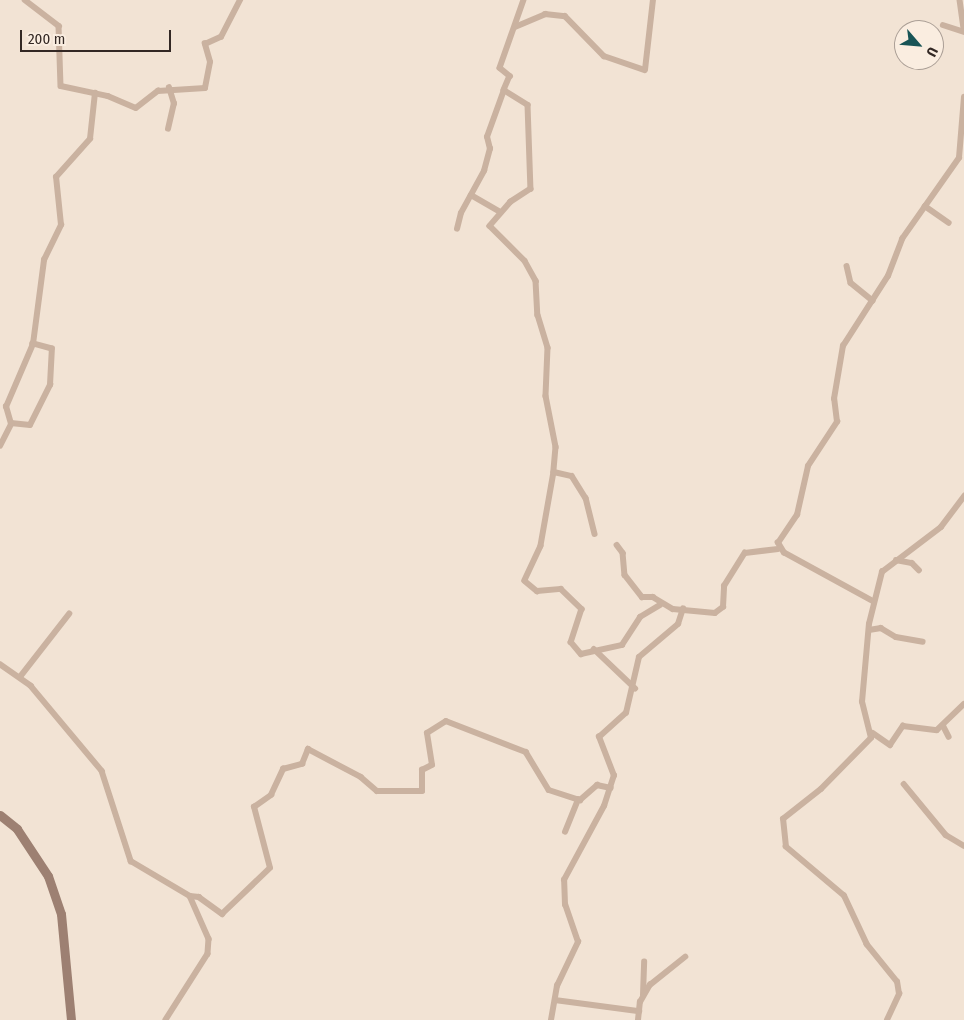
<!DOCTYPE html>
<style>
body{margin:0}
#map{position:relative;width:964px;height:1020px;overflow:hidden;background:#f2e3d4;font-family:"Fira Sans Condensed",sans-serif}
div>[style]{position:absolute}
[style*='--x']{left:calc(var(--x)*1px);top:calc(var(--y)*1px);width:calc(var(--w)*1px);rotate:calc(var(--a)*1deg)}
.minor>*{height:5.5px;margin:-2.75px;padding:0 2.75px;transform-origin:2.75px;border-radius:2.75px;background:#cab2a0}
.secondary>*{height:9px;margin:-4.5px;padding:0 4.5px;transform-origin:4.5px;border-radius:4.5px;background:#9d8072}
span{translate:-50% -50%;white-space:nowrap;text-align:center;line-height:1.15;-webkit-text-stroke:4px #faede0;paint-order:stroke}
.north{position:absolute;left:894px;top:20px;width:50px;height:50px;box-sizing:border-box;background:#faede0;border:1px solid #aa9e95;border-radius:50%;rotate:117deg;font-size:14px;font-weight:700;line-height:20px;text-align:center;color:#332824}
.north::after{content:'';display:block;margin:auto;width:18px;height:22px;background:#185456;clip-path:polygon(50% 0,100% 100%,50% 72%,0 100%)}
.scale{position:absolute;left:20px;top:30px;width:151px;height:22px;box-sizing:border-box;border:2px solid #332824;border-top:0;padding-left:6px;font-size:15px;line-height:18px;white-space:nowrap;color:#332824;-webkit-text-stroke:4px #faede0;paint-order:stroke}
</style>
<div id="map">
<div class="minor">
<div style="--x:25;--y:0;--w:43;--a:37.4"></div>
<div style="--x:59;--y:26;--w:60;--a:88.1"></div>
<div style="--x:61;--y:86;--w:48;--a:12"></div>
<div style="--x:108;--y:96;--w:30;--a:23"></div>
<div style="--x:136;--y:108;--w:28;--a:-38"></div>
<div style="--x:158;--y:91;--w:47;--a:-3.7"></div>
<div style="--x:205;--y:88;--w:26;--a:-79"></div>
<div style="--x:210;--y:62;--w:19;--a:-106"></div>
<div style="--x:205;--y:44;--w:17;--a:-24"></div>
<div style="--x:221;--y:37;--w:42;--a:-62.8"></div>
<div style="--x:524;--y:0;--w:72;--a:109.4"></div>
<div style="--x:500;--y:68;--w:13;--a:39"></div>
<div style="--x:510;--y:76;--w:15;--a:113"></div>
<div style="--x:504;--y:90;--w:28;--a:32"></div>
<div style="--x:528;--y:105;--w:84;--a:88"></div>
<div style="--x:531;--y:189;--w:24;--a:147"></div>
<div style="--x:511;--y:202;--w:32;--a:131"></div>
<div style="--x:490;--y:226;--w:49;--a:45"></div>
<div style="--x:525;--y:261;--w:23;--a:61"></div>
<div style="--x:536;--y:281;--w:34;--a:87"></div>
<div style="--x:538;--y:315;--w:34;--a:73"></div>
<div style="--x:548;--y:348;--w:48;--a:92.4"></div>
<div style="--x:546;--y:396;--w:52;--a:78.9"></div>
<div style="--x:556;--y:447;--w:25;--a:95"></div>
<div style="--x:554;--y:472;--w:75;--a:100"></div>
<div style="--x:541;--y:546;--w:38;--a:115"></div>
<div style="--x:525;--y:581;--w:16;--a:40"></div>
<div style="--x:537;--y:591;--w:24;--a:-5"></div>
<div style="--x:561;--y:589;--w:29;--a:44"></div>
<div style="--x:582;--y:609;--w:35;--a:108"></div>
<div style="--x:571;--y:642;--w:16;--a:50"></div>
<div style="--x:581;--y:654;--w:42;--a:-12.4"></div>
<div style="--x:622;--y:645;--w:33;--a:-57"></div>
<div style="--x:640;--y:617;--w:23;--a:-31"></div>
<div style="--x:960;--y:0;--w:29;--a:82"></div>
<div style="--x:943;--y:25;--w:22;--a:18"></div>
<div style="--x:515;--y:27;--w:33;--a:-23"></div>
<div style="--x:545;--y:14;--w:20;--a:6"></div>
<div style="--x:565;--y:16;--w:56;--a:45.7"></div>
<div style="--x:604;--y:56;--w:43;--a:18.9"></div>
<div style="--x:645;--y:70;--w:70;--a:-83.5"></div>
<div style="--x:168;--y:129;--w:26;--a:-77"></div>
<div style="--x:174;--y:104;--w:17;--a:-107"></div>
<div style="--x:471;--y:195;--w:34;--a:30"></div>
<div style="--x:925;--y:206;--w:29;--a:35"></div>
<div style="--x:457;--y:229;--w:16;--a:-76"></div>
<div style="--x:461;--y:213;--w:48;--a:-61.3"></div>
<div style="--x:484;--y:171;--w:23;--a:-75"></div>
<div style="--x:490;--y:149;--w:12;--a:-104"></div>
<div style="--x:487;--y:137;--w:50;--a:-70.1"></div>
<div style="--x:847;--y:266;--w:17;--a:77"></div>
<div style="--x:851;--y:283;--w:28;--a:39"></div>
<div style="--x:11;--y:423;--w:19;--a:6"></div>
<div style="--x:30;--y:425;--w:45;--a:-63.4"></div>
<div style="--x:50;--y:385;--w:36;--a:-87"></div>
<div style="--x:52;--y:349;--w:20;--a:-165"></div>
<div style="--x:0;--y:446;--w:25;--a:-63"></div>
<div style="--x:11;--y:424;--w:18;--a:-106"></div>
<div style="--x:6;--y:407;--w:69;--a:-66.8"></div>
<div style="--x:33;--y:344;--w:85;--a:-82.5"></div>
<div style="--x:44;--y:260;--w:39;--a:-64"></div>
<div style="--x:61;--y:225;--w:48;--a:-95.9"></div>
<div style="--x:56;--y:177;--w:51;--a:-48.2"></div>
<div style="--x:90;--y:139;--w:46;--a:-83.8"></div>
<div style="--x:554;--y:472;--w:18;--a:13"></div>
<div style="--x:572;--y:476;--w:26;--a:58"></div>
<div style="--x:586;--y:498;--w:37;--a:76"></div>
<div style="--x:617;--y:545;--w:10;--a:53"></div>
<div style="--x:623;--y:553;--w:22;--a:85"></div>
<div style="--x:625;--y:575;--w:28;--a:52"></div>
<div style="--x:642;--y:597;--w:11;--a:0"></div>
<div style="--x:653;--y:597;--w:23;--a:31"></div>
<div style="--x:673;--y:609;--w:42;--a:5.4"></div>
<div style="--x:715;--y:613;--w:10;--a:-37"></div>
<div style="--x:723;--y:607;--w:21;--a:-87"></div>
<div style="--x:724;--y:586;--w:39;--a:-58"></div>
<div style="--x:745;--y:553;--w:33;--a:-7"></div>
<div style="--x:896;--y:560;--w:16;--a:11"></div>
<div style="--x:912;--y:563;--w:10;--a:45"></div>
<div style="--x:874;--y:602;--w:102;--a:-151.4"></div>
<div style="--x:784;--y:553;--w:12;--a:-121"></div>
<div style="--x:778;--y:543;--w:34;--a:-56"></div>
<div style="--x:797;--y:515;--w:50;--a:-77.3"></div>
<div style="--x:808;--y:466;--w:53;--a:-56.6"></div>
<div style="--x:837;--y:422;--w:23;--a:-97"></div>
<div style="--x:834;--y:399;--w:54;--a:-80.4"></div>
<div style="--x:843;--y:346;--w:83;--a:-57.3"></div>
<div style="--x:888;--y:276;--w:40;--a:-69"></div>
<div style="--x:902;--y:239;--w:99;--a:-54.9"></div>
<div style="--x:959;--y:158;--w:61;--a:-85.3"></div>
<div style="--x:869;--y:630;--w:12;--a:-9"></div>
<div style="--x:881;--y:628;--w:17;--a:31"></div>
<div style="--x:896;--y:637;--w:27;--a:10"></div>
<div style="--x:594;--y:649;--w:57;--a:43.6"></div>
<div style="--x:0;--y:664;--w:38;--a:35"></div>
<div style="--x:31;--y:686;--w:111;--a:50.1"></div>
<div style="--x:102;--y:771;--w:95;--a:72.1"></div>
<div style="--x:131;--y:861;--w:69;--a:30.7"></div>
<div style="--x:190;--y:896;--w:47;--a:66.2"></div>
<div style="--x:209;--y:939;--w:15;--a:94"></div>
<div style="--x:208;--y:954;--w:78;--a:122.5"></div>
<div style="--x:20;--y:677;--w:80;--a:-52.1"></div>
<div style="--x:943;--y:725;--w:13;--a:63"></div>
<div style="--x:873;--y:733;--w:21;--a:35"></div>
<div style="--x:890;--y:745;--w:23;--a:-56"></div>
<div style="--x:903;--y:726;--w:34;--a:7"></div>
<div style="--x:937;--y:730;--w:37;--a:-44"></div>
<div style="--x:904;--y:784;--w:66;--a:50.5"></div>
<div style="--x:946;--y:835;--w:21;--a:31"></div>
<div style="--x:565;--y:832;--w:35;--a:-68"></div>
<div style="--x:190;--y:896;--w:9;--a:6"></div>
<div style="--x:199;--y:897;--w:29;--a:36"></div>
<div style="--x:222;--y:914;--w:66;--a:-43.8"></div>
<div style="--x:270;--y:868;--w:63;--a:-104.7"></div>
<div style="--x:254;--y:807;--w:21;--a:-35"></div>
<div style="--x:271;--y:795;--w:29;--a:-65"></div>
<div style="--x:283;--y:769;--w:20;--a:-15"></div>
<div style="--x:302;--y:764;--w:16;--a:-68"></div>
<div style="--x:308;--y:749;--w:60;--a:27.8"></div>
<div style="--x:361;--y:777;--w:21;--a:41"></div>
<div style="--x:377;--y:791;--w:45;--a:0"></div>
<div style="--x:422;--y:791;--w:21;--a:-90"></div>
<div style="--x:422;--y:770;--w:11;--a:-27"></div>
<div style="--x:432;--y:765;--w:32;--a:-99"></div>
<div style="--x:427;--y:733;--w:22;--a:-32"></div>
<div style="--x:446;--y:721;--w:86;--a:21.2"></div>
<div style="--x:526;--y:752;--w:44;--a:58.8"></div>
<div style="--x:549;--y:790;--w:33;--a:18"></div>
<div style="--x:580;--y:800;--w:23;--a:-41"></div>
<div style="--x:597;--y:785;--w:14;--a:12"></div>
<div style="--x:643;--y:995;--w:33;--a:-88"></div>
<div style="--x:555;--y:1000;--w:85;--a:7.5"></div>
<div style="--x:551;--y:1020;--w:35;--a:-80"></div>
<div style="--x:557;--y:986;--w:49;--a:-64.5"></div>
<div style="--x:578;--y:942;--w:39;--a:-109"></div>
<div style="--x:565;--y:905;--w:25;--a:-92"></div>
<div style="--x:564;--y:880;--w:84;--a:-61.6"></div>
<div style="--x:604;--y:806;--w:32;--a:-72"></div>
<div style="--x:614;--y:776;--w:42;--a:-111"></div>
<div style="--x:599;--y:737;--w:36;--a:-42"></div>
<div style="--x:626;--y:713;--w:57;--a:-76.9"></div>
<div style="--x:639;--y:657;--w:51;--a:-40.2"></div>
<div style="--x:678;--y:624;--w:16;--a:-72"></div>
<div style="--x:638;--y:1020;--w:18;--a:-84"></div>
<div style="--x:640;--y:1002;--w:20;--a:-60"></div>
<div style="--x:650;--y:985;--w:45;--a:-38.7"></div>
<div style="--x:887;--y:1020;--w:29;--a:-65"></div>
<div style="--x:899;--y:994;--w:12;--a:-99"></div>
<div style="--x:897;--y:982;--w:48;--a:-129"></div>
<div style="--x:867;--y:945;--w:54;--a:-115.1"></div>
<div style="--x:844;--y:896;--w:76;--a:-139.8"></div>
<div style="--x:786;--y:847;--w:28;--a:-96"></div>
<div style="--x:783;--y:819;--w:48;--a:-38.3"></div>
<div style="--x:821;--y:789;--w:71;--a:-45.6"></div>
<div style="--x:871;--y:738;--w:37;--a:-104"></div>
<div style="--x:862;--y:702;--w:78;--a:-84.9"></div>
<div style="--x:869;--y:624;--w:54;--a:-76"></div>
<div style="--x:882;--y:572;--w:74;--a:-37.3"></div>
<div style="--x:941;--y:527;--w:39;--a:-53"></div>
</div>
<div class="secondary">
<div style="--x:0;--y:815;--w:22;--a:39"></div>
<div style="--x:17;--y:829;--w:56;--a:56.6"></div>
<div style="--x:48;--y:876;--w:40;--a:71.1"></div>
<div style="--x:61;--y:914;--w:106;--a:84.6"></div>
</div>
<div class="north">U</div>
<div class="scale">200 m</div>
</div>
